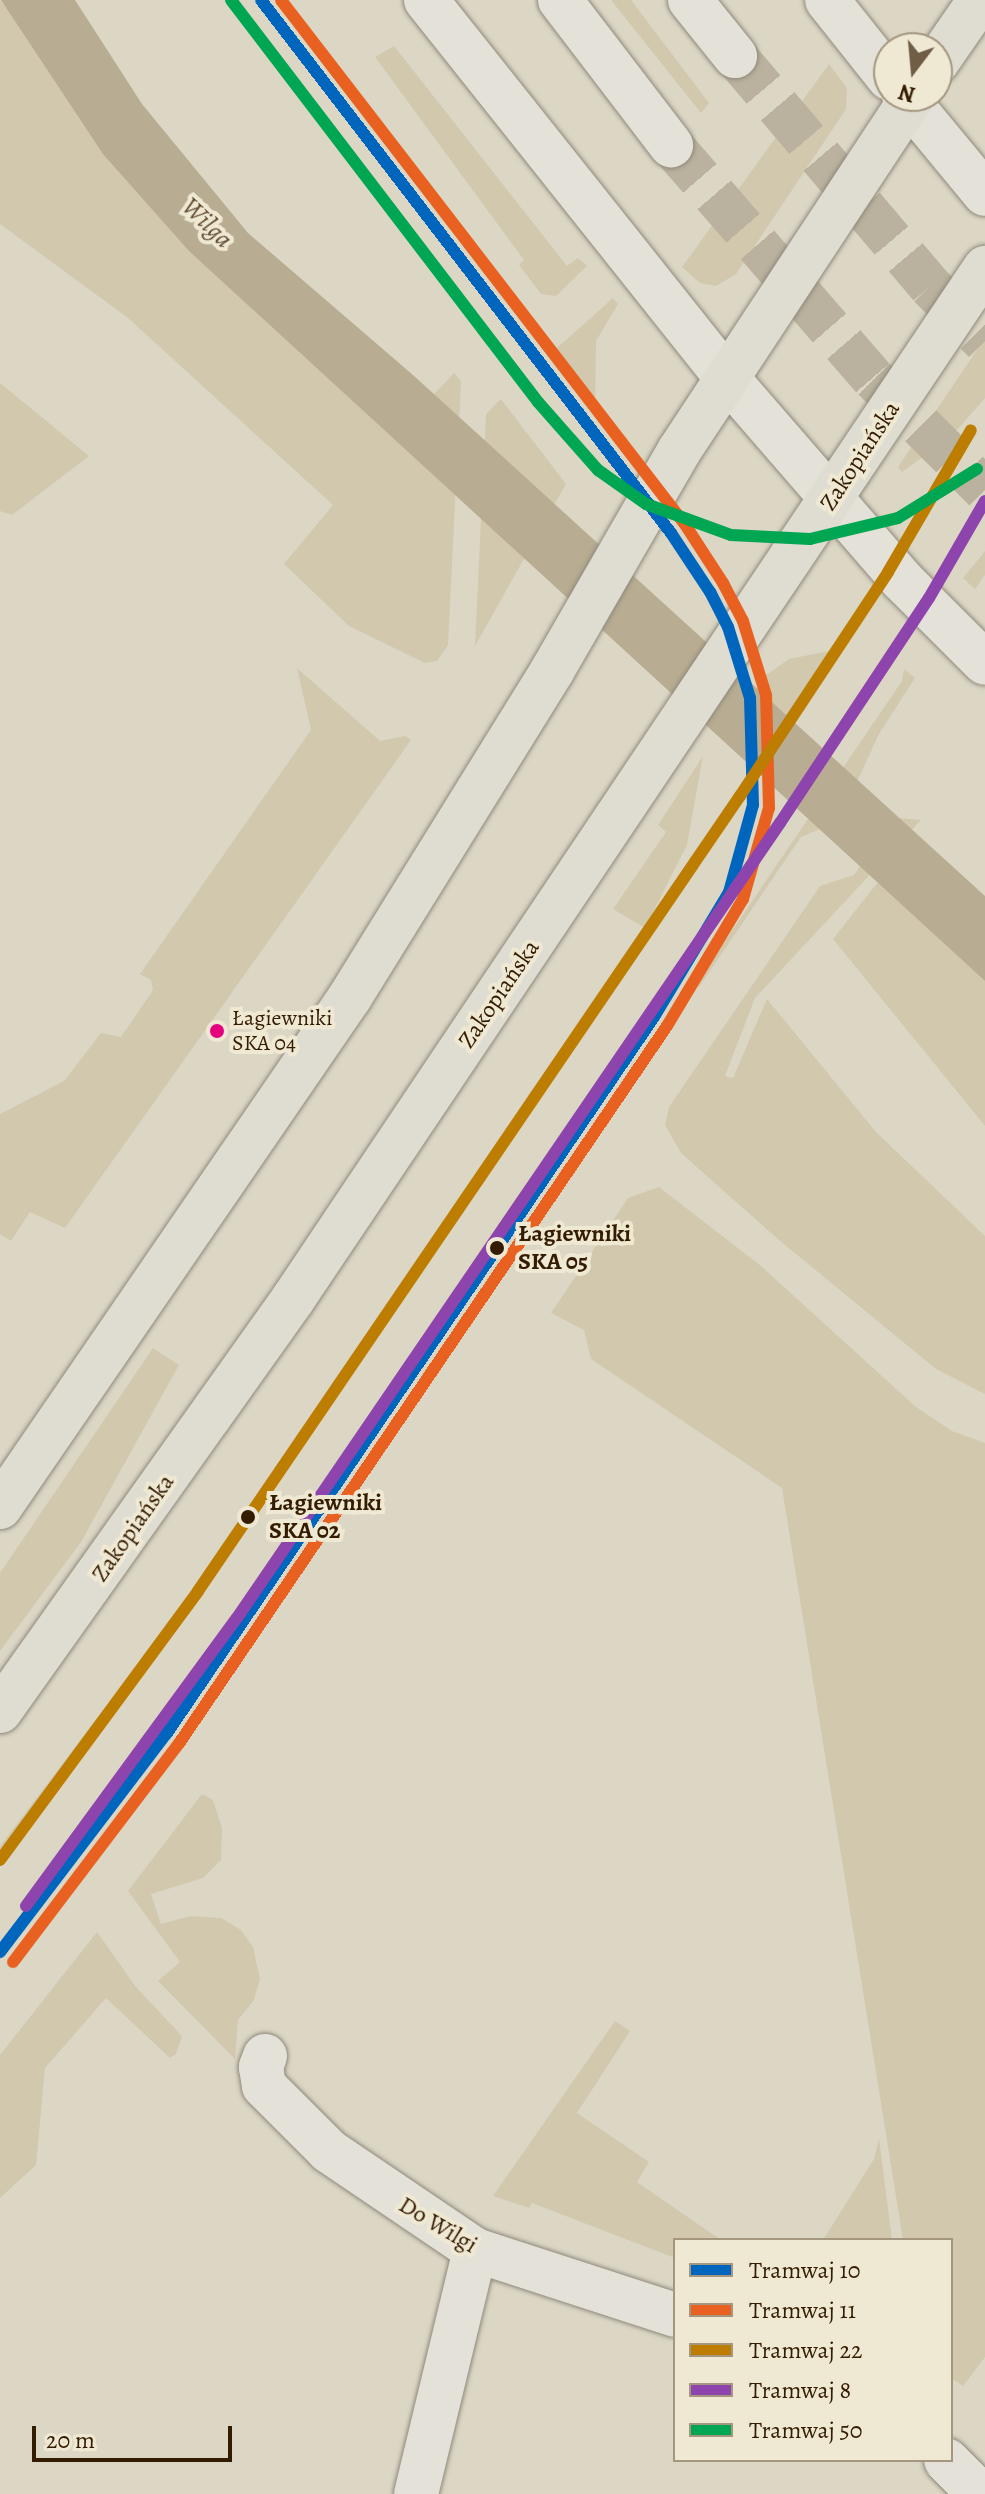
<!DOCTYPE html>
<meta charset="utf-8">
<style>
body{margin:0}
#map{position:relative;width:985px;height:2494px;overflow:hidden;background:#dcd7c5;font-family:Alegreya,serif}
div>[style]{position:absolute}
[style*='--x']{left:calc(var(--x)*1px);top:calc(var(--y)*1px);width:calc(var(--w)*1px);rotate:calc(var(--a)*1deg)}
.green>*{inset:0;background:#d1c8ae}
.water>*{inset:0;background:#b8ad92}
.secondary-tunnel>*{height:44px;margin-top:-22px;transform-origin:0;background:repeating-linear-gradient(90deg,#bab29e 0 44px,transparent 0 66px)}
.roads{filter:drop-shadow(0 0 2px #8f897c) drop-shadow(0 0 2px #8f897c)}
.street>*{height:44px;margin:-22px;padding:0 22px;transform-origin:22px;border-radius:22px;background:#e4e1d9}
.secondary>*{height:44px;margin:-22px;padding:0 22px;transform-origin:22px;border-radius:22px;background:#e4e1d9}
.primary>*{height:44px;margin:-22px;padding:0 22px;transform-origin:22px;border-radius:22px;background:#dfdcd2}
.tram-1>*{height:12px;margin:-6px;padding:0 6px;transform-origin:6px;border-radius:6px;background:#0065bd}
.tram-2>*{height:12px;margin:-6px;padding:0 6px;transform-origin:6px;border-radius:6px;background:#e86120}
.tram-3>*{height:12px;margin:-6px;padding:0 6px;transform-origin:6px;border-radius:6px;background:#bc7d00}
.tram-4>*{height:12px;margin:-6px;padding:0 6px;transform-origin:6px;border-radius:6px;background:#8e44ad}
.tram-5>*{height:12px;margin:-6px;padding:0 6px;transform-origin:6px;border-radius:6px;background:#00a651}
.dots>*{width:22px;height:22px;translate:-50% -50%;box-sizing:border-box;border:4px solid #efe8d3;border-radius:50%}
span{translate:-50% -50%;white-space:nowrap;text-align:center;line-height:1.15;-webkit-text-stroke:8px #efe8d3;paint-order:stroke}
.bus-label{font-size:22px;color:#341c01}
.left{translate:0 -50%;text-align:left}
.street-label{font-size:24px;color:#341c01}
.stop-label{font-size:24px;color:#341c01;font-weight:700}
.water-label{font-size:26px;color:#5d482c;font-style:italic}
.legend{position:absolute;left:673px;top:2238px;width:280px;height:224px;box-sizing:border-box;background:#efe8d3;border:2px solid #a4967f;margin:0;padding:10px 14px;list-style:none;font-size:24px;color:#341c01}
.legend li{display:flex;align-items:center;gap:16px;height:40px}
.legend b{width:40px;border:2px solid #a4967f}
.north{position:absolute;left:873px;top:32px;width:80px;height:80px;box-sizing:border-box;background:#efe8d3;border:2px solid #a4967f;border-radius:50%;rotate:196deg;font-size:22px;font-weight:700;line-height:32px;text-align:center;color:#341c01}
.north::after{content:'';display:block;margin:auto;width:28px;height:36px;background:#6f5d46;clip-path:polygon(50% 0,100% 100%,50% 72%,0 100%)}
.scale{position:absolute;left:32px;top:2426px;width:200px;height:36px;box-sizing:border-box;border:4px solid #341c01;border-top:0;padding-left:10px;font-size:24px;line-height:28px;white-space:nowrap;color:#341c01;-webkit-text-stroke:6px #efe8d3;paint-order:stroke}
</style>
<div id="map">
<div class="green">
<div style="clip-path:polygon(0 0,295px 346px,393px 438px,454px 373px,461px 381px,448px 645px,437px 661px,425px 663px,349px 626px,284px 564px,333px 505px,128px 318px,0 224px)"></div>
<div style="clip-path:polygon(611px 0,631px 0,709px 103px,701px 113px)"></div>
<div style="clip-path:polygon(394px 46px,567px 266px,578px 258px,587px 266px,556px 296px,541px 294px,519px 265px,524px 260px,375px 57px)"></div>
<div style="clip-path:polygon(829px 64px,847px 88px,846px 109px,736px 274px,716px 286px,700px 283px,682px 267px)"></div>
<div style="clip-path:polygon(613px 298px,618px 304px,596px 341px,595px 415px,548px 356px)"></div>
<div style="clip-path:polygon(985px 338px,985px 398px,951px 437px,902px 472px,898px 467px)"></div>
<div style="clip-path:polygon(0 383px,89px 456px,12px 515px,0 511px)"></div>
<div style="clip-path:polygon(501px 399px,566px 484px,475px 646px,486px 414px)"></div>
<div style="clip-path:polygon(985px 551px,985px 575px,975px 589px,963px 578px)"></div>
<div style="clip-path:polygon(834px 650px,778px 735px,765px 737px,758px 681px,789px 659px)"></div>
<div style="clip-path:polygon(297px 668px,380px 741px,405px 736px,411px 740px,65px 1228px,30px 1212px,11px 1241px,0 1234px,0 1114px,64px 1081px,101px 1033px,121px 1037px,153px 990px,151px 980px,140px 974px,311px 730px)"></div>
<div style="clip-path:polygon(904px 669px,915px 678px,879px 734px,843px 812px,834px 823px,801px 837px,699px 987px,695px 985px,902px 681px)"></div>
<div style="clip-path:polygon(703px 756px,687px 845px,645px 928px,613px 909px,666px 832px,658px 825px)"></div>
<div style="clip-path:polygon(899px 818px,921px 820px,755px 998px,725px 1076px,733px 1078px,767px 999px,876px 1132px,985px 1236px,985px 1394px,936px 1369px,779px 1240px,681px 1153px,665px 1125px,669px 1107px,820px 886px,854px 875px,885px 829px)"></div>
<div style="clip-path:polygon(878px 882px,985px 981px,985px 1126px,833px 939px)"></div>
<div style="clip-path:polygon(659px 1187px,761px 1266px,916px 1407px,952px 1431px,985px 1443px,985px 2357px,963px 2386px,951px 2378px,951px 2240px,903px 2240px,782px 1488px,591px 1359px,584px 1330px,551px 1313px,628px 1198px)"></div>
<div style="clip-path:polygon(153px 1348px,179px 1365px,81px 1542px,0 1651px,0 1573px)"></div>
<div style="clip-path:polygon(97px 1718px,107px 1719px,0 1861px,0 1846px)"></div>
<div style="clip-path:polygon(202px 1794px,213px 1800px,222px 1828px,221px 1860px,203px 1878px,151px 1894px,161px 1924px,190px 1916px,221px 1918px,241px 1930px,253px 1947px,260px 1979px,254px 2000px,238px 2020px,235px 2059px,158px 1981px,180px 1962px,128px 1891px)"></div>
<div style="clip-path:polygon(97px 1932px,136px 1987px,182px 2036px,176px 2054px,170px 2058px,106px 1998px,45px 2068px,36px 2165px,0 2198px,0 2055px)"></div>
<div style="clip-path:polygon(615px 2021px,630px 2031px,577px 2113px,649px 2162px,637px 2182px,721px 2240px,675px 2240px,675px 2258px,532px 2203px,529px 2208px,493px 2196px)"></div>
<div style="clip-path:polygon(879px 2138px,892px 2240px,823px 2240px,874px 2159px)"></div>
</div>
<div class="water">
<div style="clip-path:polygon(1px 0,75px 0,142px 104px,248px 233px,413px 375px,985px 896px,985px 981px,189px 251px,103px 154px)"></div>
</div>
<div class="secondary-tunnel">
<div style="--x:735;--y:56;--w:302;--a:49.7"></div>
<div style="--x:930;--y:286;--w:78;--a:45.5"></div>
<div style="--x:671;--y:145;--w:310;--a:49.1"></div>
<div style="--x:874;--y:379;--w:157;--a:45"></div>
</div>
<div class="roads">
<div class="street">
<div style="--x:265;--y:2056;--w:12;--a:110"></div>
<div style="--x:261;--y:2067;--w:19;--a:81"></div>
<div style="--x:264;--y:2086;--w:92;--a:45"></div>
<div style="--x:329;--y:2151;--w:176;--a:34.1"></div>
<div style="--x:475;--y:2250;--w:210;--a:18"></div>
<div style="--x:946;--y:2460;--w:48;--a:45"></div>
<div style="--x:416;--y:2494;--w:251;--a:-76.4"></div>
</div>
<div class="secondary">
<div style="--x:426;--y:0;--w:483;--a:51.5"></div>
<div style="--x:727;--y:378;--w:267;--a:49.1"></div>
<div style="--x:902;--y:580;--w:117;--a:45"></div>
<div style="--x:560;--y:0;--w:183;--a:52.6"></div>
<div style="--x:690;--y:0;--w:72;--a:51.2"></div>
<div style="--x:827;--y:0;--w:100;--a:51.5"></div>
<div style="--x:904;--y:96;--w:127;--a:50.4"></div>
</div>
<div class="primary">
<div style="--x:937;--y:62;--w:75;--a:-55.3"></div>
<div style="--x:0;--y:1507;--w:619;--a:-55.54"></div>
<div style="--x:350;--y:997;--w:384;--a:-58.2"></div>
<div style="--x:552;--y:671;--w:254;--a:-60"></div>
<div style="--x:679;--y:451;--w:425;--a:-56.6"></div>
<div style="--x:0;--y:1711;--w:506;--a:-54.58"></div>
<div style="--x:293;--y:1299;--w:1242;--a:-56.13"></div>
</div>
</div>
<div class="tram-1">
<div style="--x:0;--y:1952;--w:275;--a:-52.7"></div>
<div style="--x:167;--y:1733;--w:866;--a:-55.78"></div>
<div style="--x:654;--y:1017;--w:146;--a:-59"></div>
<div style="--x:729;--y:892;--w:90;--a:-74.6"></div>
<div style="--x:753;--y:805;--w:107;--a:-91.6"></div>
<div style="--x:750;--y:698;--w:74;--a:-107.2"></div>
<div style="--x:728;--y:627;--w:39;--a:-117"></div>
<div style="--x:710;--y:592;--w:71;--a:-123.5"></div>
<div style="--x:671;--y:533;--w:672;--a:-127.57"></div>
</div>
<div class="tram-2">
<div style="--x:13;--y:1962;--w:276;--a:-52.8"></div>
<div style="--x:180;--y:1742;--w:866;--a:-55.78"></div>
<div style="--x:667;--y:1026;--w:148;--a:-59.1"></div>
<div style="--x:743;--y:899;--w:95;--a:-74.1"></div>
<div style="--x:769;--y:808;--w:113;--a:-91.5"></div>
<div style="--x:766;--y:695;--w:77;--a:-107.3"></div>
<div style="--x:743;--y:621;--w:43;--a:-117.8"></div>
<div style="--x:723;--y:583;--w:72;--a:-123"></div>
<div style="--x:684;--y:523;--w:660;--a:-127.62"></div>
</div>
<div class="tram-3">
<div style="--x:0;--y:1860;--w:334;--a:-53.6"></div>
<div style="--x:198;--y:1591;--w:962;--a:-55.72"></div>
<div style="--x:740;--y:796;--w:268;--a:-56.5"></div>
<div style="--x:888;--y:572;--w:164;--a:-59.7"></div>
</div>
<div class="tram-4">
<div style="--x:26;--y:1906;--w:357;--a:-53.8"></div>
<div style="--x:237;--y:1618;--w:963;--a:-55.67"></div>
<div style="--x:780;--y:823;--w:270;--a:-56.5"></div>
<div style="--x:929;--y:598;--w:112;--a:-60"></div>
</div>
<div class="tram-5">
<div style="--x:231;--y:0;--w:506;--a:52.63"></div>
<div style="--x:538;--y:402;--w:91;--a:48.6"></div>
<div style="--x:598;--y:470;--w:59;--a:35.3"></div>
<div style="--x:646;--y:504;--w:90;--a:20"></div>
<div style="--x:731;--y:535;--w:79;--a:2.9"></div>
<div style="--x:810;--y:539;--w:90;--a:-13.4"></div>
<div style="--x:898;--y:518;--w:93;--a:-31.8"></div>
</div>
<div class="dots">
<div style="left:217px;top:1031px;background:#e5007d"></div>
<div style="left:497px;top:1248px;background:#341c01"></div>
<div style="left:248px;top:1517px;background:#341c01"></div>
</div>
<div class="bus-label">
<span class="left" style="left:232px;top:1031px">Łagiewniki<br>SKA 04</span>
</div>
<div class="street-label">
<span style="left:860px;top:456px;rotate:-57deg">Zakopiańska</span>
<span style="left:499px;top:994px;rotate:-56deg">Zakopiańska</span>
<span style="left:133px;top:1528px;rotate:-55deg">Zakopiańska</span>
<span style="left:438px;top:2225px;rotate:31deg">Do Wilgi</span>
</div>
<div class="stop-label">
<span class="left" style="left:518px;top:1248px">Łagiewniki<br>SKA 05</span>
<span class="left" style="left:269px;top:1517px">Łagiewniki<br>SKA 02</span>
</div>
<div class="water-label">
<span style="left:207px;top:223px;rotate:44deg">Wilga</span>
</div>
<ul class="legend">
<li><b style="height:10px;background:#0065bd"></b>Tramwaj 10</li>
<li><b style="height:10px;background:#e86120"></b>Tramwaj 11</li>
<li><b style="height:10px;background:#bc7d00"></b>Tramwaj 22</li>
<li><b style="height:10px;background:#8e44ad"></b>Tramwaj 8</li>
<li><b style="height:10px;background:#00a651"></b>Tramwaj 50</li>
</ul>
<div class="north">N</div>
<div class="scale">20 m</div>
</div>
